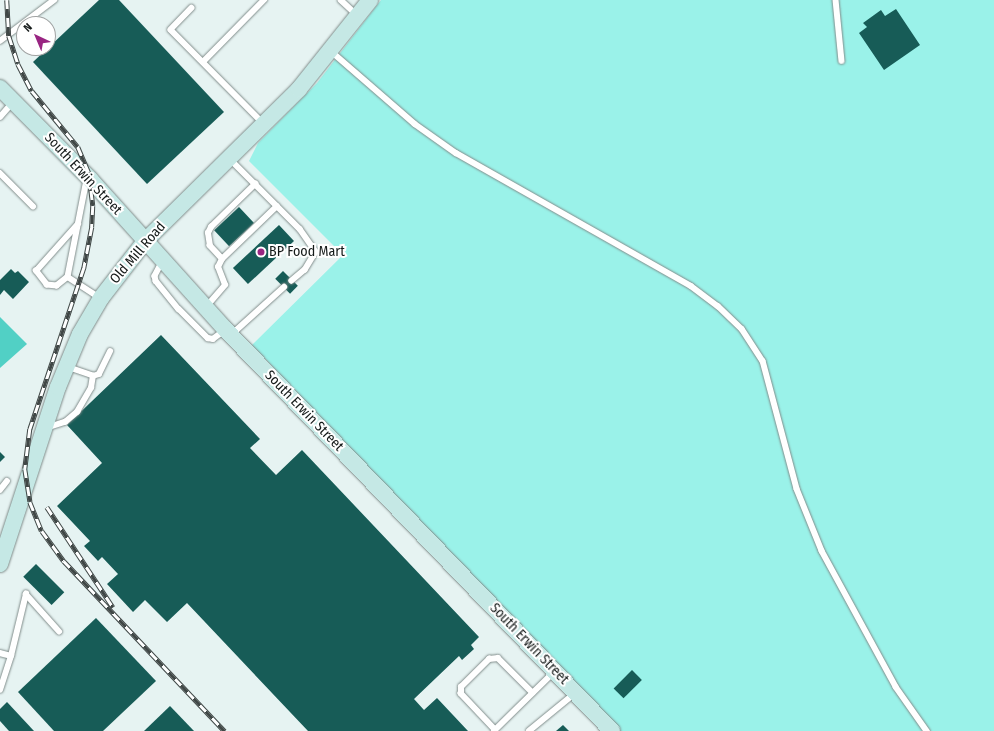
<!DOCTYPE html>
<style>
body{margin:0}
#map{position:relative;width:994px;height:731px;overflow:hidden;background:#e6f3f2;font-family:"Fira Sans Condensed",sans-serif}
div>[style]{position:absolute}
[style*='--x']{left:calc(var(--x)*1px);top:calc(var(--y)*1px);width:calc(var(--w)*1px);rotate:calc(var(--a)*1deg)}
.green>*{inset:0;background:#9af2e9}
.forest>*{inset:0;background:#51d0c5}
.building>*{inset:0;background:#175c57;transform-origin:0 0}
.roads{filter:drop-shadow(0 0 1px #818d8b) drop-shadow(0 0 1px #818d8b)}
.lane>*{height:5.5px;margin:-2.75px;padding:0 2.75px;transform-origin:2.75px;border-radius:2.75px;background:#fff}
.secondary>*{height:16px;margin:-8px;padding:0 8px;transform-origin:8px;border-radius:8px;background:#c5e8e5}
.rail>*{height:4.5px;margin-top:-2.25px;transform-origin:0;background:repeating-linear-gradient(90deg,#fff 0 9px,#404746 0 18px);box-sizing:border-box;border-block:1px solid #404746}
.dots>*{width:11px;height:11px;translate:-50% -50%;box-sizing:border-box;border:2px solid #fff;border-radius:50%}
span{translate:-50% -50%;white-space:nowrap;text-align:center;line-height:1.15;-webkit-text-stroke:4px #fff;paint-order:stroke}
.street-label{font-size:14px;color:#151a19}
.poi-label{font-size:14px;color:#151a19}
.left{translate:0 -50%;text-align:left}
.north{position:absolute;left:16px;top:16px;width:40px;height:40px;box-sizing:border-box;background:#fff;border:1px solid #a1a3a3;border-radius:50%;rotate:316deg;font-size:11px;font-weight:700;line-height:16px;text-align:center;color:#151a19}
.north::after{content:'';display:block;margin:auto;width:14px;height:18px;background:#992582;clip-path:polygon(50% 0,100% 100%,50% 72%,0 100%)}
</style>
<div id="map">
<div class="green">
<div style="clip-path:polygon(381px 0,994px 0,994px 731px,620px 731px,252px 345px,343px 255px,249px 161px,258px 143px,317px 83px)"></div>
</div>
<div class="forest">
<div style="clip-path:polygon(0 317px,27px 344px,0 368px)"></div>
</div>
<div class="building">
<div style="clip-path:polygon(99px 0,119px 0,224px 112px,147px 184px,33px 62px)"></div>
<div style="clip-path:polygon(896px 9px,920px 45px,884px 70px,859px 33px,867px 27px,863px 23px,881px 10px,885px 16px)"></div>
<div style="left:239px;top:207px;width:22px;height:34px;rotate:47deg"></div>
<div style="left:279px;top:225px;width:22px;height:63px;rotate:47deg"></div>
<div style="clip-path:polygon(11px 269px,15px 273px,18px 271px,29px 282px,13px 299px,4px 290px,0 295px,0 280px)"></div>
<div style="left:283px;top:271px;width:21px;height:11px;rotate:45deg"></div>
<div style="clip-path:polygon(161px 335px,260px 439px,250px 448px,276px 475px,302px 450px,479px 637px,471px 645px,474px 649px,462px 660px,459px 656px,414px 699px,424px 710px,437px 698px,468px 731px,308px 731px,187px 603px,167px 622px,145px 600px,133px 612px,107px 584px,118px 574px,102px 557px,98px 561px,84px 546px,90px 541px,57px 506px,102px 463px,67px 425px)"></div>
<div style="clip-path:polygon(0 452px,5px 457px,0 462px)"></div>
<div style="left:36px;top:564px;width:40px;height:18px;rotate:45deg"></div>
<div style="clip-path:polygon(96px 618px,156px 681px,103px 731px,54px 731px,18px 692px)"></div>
<div style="left:632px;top:670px;width:14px;height:26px;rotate:45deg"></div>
<div style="clip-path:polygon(7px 702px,34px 731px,9px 731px,0 721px,0 709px)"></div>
<div style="clip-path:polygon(170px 706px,194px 731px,144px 731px)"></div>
<div style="clip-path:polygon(563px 725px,569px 731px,556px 731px)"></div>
</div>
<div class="roads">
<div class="lane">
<div style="--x:341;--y:0;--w:21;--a:43"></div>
<div style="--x:836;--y:0;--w:61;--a:84.4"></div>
<div style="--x:192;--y:8;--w:30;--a:134"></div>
<div style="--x:171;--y:30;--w:131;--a:45.3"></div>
<div style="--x:0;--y:41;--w:68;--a:-37.2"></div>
<div style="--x:331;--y:51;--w:111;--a:41"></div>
<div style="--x:415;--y:124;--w:50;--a:35.3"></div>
<div style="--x:456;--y:153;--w:270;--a:29.5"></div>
<div style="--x:691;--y:286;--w:34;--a:37"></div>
<div style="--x:718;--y:306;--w:33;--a:44"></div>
<div style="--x:742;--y:329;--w:38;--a:57"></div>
<div style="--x:763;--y:361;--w:132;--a:75.1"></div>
<div style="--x:797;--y:489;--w:67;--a:68"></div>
<div style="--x:822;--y:551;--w:155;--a:61.4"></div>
<div style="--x:896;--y:687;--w:54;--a:54.8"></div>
<div style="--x:203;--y:62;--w:87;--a:-45.5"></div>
<div style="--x:0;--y:117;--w:18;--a:-49"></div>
<div style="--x:230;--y:159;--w:99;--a:45"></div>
<div style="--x:300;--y:229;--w:28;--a:55"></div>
<div style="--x:316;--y:252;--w:21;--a:121"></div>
<div style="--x:305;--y:270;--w:17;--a:140"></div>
<div style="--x:0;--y:173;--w:47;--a:45"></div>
<div style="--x:87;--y:180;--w:99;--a:101.1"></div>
<div style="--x:68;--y:277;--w:38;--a:33"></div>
<div style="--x:222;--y:259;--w:18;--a:-133"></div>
<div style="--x:210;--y:246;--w:13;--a:-99"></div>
<div style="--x:208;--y:233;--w:7;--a:-63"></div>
<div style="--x:211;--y:227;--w:62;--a:-44.3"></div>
<div style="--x:163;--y:261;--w:17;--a:118"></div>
<div style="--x:155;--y:276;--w:5;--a:79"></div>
<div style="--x:156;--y:281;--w:36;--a:51"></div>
<div style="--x:179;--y:309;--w:41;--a:45"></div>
<div style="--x:208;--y:338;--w:5;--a:11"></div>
<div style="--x:213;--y:339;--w:15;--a:-37"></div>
<div style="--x:68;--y:277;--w:14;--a:141"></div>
<div style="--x:57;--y:286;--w:10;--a:-174"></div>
<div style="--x:47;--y:285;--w:18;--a:-128"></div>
<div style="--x:36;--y:271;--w:63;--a:-48.2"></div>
<div style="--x:206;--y:307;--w:29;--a:-49"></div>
<div style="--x:225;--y:285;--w:19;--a:-111"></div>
<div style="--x:218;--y:267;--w:9;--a:-63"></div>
<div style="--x:222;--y:259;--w:76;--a:-43.9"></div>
<div style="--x:232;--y:334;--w:70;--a:-42.1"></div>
<div style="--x:93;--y:376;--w:6;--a:-18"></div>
<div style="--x:99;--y:374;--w:25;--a:-64"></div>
<div style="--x:46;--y:428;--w:20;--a:-18"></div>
<div style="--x:65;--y:422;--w:16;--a:-40"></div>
<div style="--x:77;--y:412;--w:28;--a:-60"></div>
<div style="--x:91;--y:388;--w:12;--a:-81"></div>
<div style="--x:93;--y:376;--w:28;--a:-161"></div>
<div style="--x:0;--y:490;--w:11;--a:-52"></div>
<div style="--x:0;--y:653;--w:11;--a:15"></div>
<div style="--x:11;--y:656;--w:64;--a:-76.4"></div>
<div style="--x:26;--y:594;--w:50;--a:48.3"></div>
<div style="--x:0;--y:690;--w:36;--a:-72"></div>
<div style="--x:495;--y:730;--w:50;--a:-133.4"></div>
<div style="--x:461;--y:694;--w:7;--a:-90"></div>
<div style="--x:461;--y:687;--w:40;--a:-45"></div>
<div style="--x:489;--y:659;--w:9;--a:-6"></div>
<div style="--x:498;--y:658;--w:49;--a:45"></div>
<div style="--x:494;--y:731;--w:83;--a:-44.5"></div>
<div style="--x:529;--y:731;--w:58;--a:-39.4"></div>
</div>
<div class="secondary">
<div style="--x:0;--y:88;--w:128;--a:45.3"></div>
<div style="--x:90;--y:179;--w:202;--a:48"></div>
<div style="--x:225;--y:329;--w:558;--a:46.09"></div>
<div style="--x:0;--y:564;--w:186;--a:-71.9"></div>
<div style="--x:58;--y:387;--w:57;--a:-67.5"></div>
<div style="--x:80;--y:334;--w:42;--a:-59.7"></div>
<div style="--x:101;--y:298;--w:72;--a:-52.3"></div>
<div style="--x:145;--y:241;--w:216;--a:-44.6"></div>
<div style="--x:299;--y:89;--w:114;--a:-51.4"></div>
</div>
</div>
<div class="rail">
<div style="--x:7;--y:0;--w:36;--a:87"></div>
<div style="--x:9;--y:36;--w:29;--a:72"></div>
<div style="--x:18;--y:64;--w:30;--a:63"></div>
<div style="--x:32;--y:91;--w:72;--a:50.6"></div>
<div style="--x:78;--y:147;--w:28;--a:67"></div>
<div style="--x:89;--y:173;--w:33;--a:83"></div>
<div style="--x:93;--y:206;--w:21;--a:93"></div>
<div style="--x:92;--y:227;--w:42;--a:101"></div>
<div style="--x:84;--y:268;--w:170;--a:108.5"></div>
<div style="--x:30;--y:429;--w:40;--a:97.1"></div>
<div style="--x:25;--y:469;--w:33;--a:81"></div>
<div style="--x:30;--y:502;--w:31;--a:68"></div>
<div style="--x:42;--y:531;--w:37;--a:54"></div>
<div style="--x:64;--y:561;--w:234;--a:46.6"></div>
<div style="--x:47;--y:507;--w:120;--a:56.6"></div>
</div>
<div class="dots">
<div style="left:261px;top:252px;background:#992582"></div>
</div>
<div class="street-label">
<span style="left:83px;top:174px;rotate:47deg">South Erwin Street</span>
<span style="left:138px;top:253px;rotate:-49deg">Old Mill Road</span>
<span style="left:304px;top:411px;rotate:46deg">South Erwin Street</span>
<span style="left:529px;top:644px;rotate:46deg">South Erwin Street</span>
</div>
<div class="poi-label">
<span class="left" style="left:269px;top:252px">BP Food Mart</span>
</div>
<div class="north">N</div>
</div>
